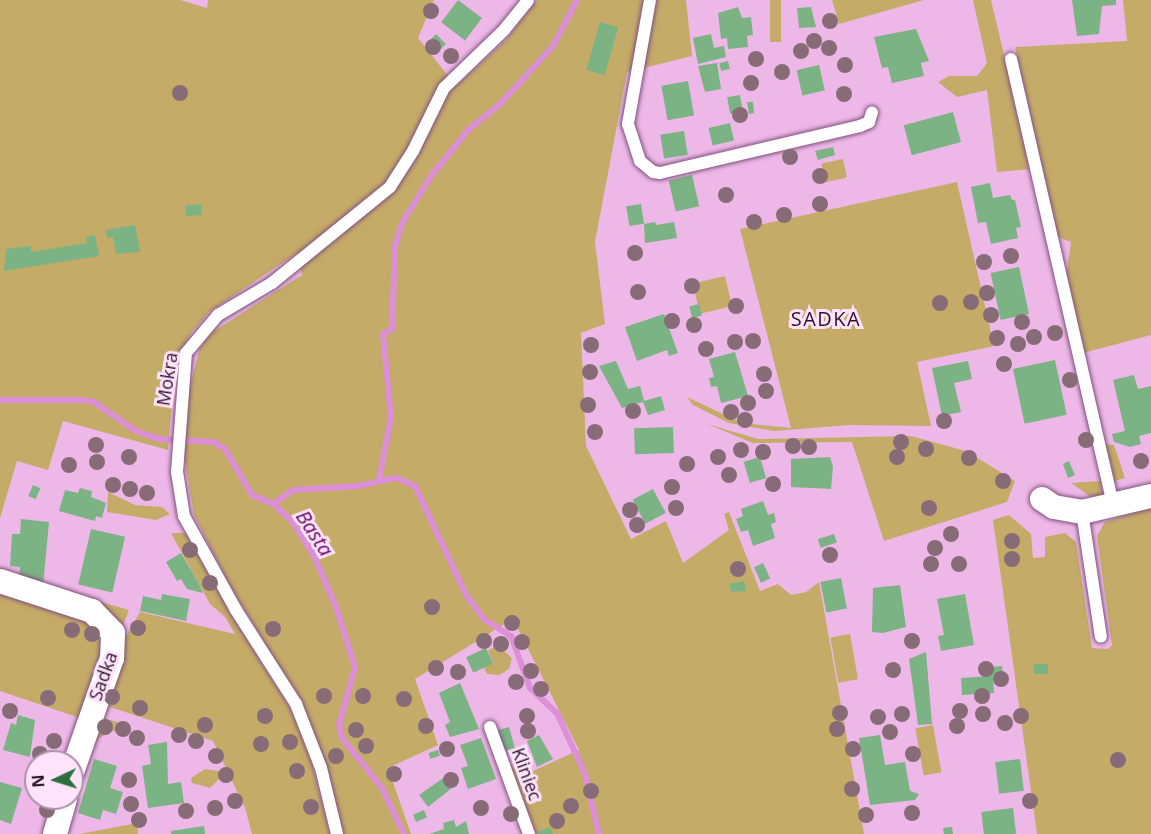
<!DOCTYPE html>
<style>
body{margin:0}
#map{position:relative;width:1151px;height:834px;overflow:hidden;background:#edb8e8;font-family:"Open Sans",sans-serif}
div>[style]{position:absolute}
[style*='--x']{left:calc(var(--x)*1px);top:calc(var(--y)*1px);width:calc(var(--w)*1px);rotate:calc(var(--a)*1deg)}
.green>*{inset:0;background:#c5ab68;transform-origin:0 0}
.stream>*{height:6px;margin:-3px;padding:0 3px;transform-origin:3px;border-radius:3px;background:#dd8fd7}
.building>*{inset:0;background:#7bb385;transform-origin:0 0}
.roads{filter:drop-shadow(0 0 2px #80517d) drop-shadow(0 0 2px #80517d)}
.lane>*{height:12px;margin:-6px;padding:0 6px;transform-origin:6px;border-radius:6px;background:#fff}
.street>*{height:24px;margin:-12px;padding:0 12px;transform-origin:12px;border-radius:12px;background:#fff}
.trees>*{width:16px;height:16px;margin:-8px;border-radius:50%;background:#876c77}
span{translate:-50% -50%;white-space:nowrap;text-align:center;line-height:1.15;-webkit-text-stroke:6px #fee3fb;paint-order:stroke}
.street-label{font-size:18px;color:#2b1729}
.neighbourhood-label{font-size:20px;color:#2b1729;letter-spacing:1.5px}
.water-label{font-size:20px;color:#670465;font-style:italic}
.north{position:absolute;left:24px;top:750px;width:60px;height:60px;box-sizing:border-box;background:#fee3fb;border:2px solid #aa91a7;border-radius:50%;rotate:266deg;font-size:16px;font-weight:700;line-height:24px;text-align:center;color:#2b1729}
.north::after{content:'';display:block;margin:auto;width:21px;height:27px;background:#2a703c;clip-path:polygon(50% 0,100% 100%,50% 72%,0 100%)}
</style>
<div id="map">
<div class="green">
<div style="clip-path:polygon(0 0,180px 0,207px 8px,208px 0,434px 0,418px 38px,456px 86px,505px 41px,537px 0,686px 0,692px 56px,627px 72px,595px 242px,605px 324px,581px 333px,586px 446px,631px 539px,666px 521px,683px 563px,729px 530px,724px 514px,729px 512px,760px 591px,778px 584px,791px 595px,806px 592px,819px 582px,864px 834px,536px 834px,510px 764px,522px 776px,579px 750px,513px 619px,415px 679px,438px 745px,388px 768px,411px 834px,343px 834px,325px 766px,302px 706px,229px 584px,194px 515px,184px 456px,186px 402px,200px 348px,211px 333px,302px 275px,297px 253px,209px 312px,190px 334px,179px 356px,173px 388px,168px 450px,63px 421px,48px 470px,17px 461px,0 518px)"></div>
<div style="left:770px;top:0;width:11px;height:42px"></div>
<div style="clip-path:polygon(832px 0,924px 0,839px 24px)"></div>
<div style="clip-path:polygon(973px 0,991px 0,1031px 169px,997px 172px,987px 90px,957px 97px,938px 82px,949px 76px,977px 76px,987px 63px)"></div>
<div style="clip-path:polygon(1123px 0,1151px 0,1151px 335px,1083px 353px,1066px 277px,1071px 242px,1058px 237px,1015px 47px,1127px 41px)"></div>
<div style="left:843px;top:159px;width:19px;height:22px;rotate:78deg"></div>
<div style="clip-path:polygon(957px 182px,994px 346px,917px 362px,931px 426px,850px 425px,774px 431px,729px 423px,693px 405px,687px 397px,742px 423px,791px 428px,740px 229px)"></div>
<div style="left:725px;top:276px;width:31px;height:33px;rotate:77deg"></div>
<div style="clip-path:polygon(707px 424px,758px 439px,911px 436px,966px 451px,1015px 481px,1007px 502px,884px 541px,852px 442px,753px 443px)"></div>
<div style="clip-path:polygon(1105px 444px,1114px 445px,1125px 478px,1115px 481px)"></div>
<div style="clip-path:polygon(1101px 481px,1103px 498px,1094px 499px,1071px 483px)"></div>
<div style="clip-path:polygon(108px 492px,135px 505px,162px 507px,170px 514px,156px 520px,107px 512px)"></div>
<div style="clip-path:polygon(1151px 507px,1151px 834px,1037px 834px,993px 520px,1009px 515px,1031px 534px,1033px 558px,1045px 557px,1045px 537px,1065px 533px,1076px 542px,1092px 648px,1108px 649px,1112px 645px,1097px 536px,1105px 522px)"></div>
<div style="clip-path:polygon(171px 533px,185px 533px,191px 538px,235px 620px,290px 708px,308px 748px,330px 834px,252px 834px,245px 808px,213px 741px,101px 704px,123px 641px,140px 612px,235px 634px,225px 617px,210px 604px)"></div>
<div style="clip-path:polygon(0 567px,4px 574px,129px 610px,128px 613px,120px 632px,0 576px)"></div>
<div style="clip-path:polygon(0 587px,79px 611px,108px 639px,80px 718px,0 691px)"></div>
<div style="left:850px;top:634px;width:46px;height:20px;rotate:80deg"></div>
<div style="clip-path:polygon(497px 645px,512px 658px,509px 669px,499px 675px,487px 674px,484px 668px,493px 663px,488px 651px)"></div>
<div style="clip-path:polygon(100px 717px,127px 725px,127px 733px,112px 731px,99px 738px,85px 759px,73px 798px,72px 788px,83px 752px)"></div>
<div style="left:933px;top:725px;width:48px;height:18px;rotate:80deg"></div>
<div style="clip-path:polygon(205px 769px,219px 771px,219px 779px,210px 788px,192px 783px,191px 778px)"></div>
<div style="clip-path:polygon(137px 823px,138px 834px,80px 834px,132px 824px)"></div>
</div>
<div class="stream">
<div style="--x:0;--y:400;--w:82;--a:0"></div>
<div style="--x:82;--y:400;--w:12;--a:9"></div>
<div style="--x:94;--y:402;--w:51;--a:34.6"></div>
<div style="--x:136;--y:431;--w:24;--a:19"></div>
<div style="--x:159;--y:439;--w:55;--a:3.1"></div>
<div style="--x:214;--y:442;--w:13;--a:32"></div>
<div style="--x:225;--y:449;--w:53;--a:59.6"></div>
<div style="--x:252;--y:495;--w:23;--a:23"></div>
<div style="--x:273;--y:504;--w:25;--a:42"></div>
<div style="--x:292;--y:521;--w:44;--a:58.1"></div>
<div style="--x:315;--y:558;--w:53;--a:66.8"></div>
<div style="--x:336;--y:607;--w:63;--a:72.4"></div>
<div style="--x:355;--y:667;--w:60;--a:105.4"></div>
<div style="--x:339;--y:725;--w:13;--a:77"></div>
<div style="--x:342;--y:738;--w:64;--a:51.3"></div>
<div style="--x:382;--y:788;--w:51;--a:64.4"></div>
<div style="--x:379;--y:480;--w:64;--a:-79.2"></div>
<div style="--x:391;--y:417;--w:83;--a:-95.5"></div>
<div style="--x:383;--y:334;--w:10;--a:-29"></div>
<div style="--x:392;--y:329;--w:83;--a:-87.9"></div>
<div style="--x:395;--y:246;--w:24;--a:-73"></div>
<div style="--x:402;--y:223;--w:55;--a:-58.3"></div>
<div style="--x:431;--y:176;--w:59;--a:-51.2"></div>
<div style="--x:468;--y:130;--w:41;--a:-39.1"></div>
<div style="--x:500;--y:104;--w:79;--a:-47.6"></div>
<div style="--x:553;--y:46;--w:52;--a:-62.4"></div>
<div style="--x:273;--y:504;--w:24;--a:-35"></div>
<div style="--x:293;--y:490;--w:65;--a:-3.5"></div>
<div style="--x:358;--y:486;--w:40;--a:-12"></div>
<div style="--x:397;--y:478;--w:20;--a:24"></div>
<div style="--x:415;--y:486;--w:120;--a:64.9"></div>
<div style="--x:466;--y:595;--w:31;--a:53"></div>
<div style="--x:485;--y:620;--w:31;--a:32"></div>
<div style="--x:511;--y:636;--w:55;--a:69.9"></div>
<div style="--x:530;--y:688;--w:37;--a:43"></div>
<div style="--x:557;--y:713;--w:67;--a:65.3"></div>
<div style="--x:585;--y:774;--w:62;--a:76.9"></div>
</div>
<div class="building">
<div style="left:458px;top:0;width:30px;height:28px;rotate:37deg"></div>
<div style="clip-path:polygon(1072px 0,1116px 0,1116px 5px,1102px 6px,1099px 34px,1077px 36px)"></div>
<div style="clip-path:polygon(738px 7px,742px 18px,751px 17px,753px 35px,747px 36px,748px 47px,728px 49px,727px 38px,721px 39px,718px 13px)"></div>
<div style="clip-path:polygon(811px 7px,816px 27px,799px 28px,797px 8px)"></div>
<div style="left:600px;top:22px;width:19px;height:50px;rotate:16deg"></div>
<div style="clip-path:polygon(916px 29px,929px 61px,921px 63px,924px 76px,892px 83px,888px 67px,882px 68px,874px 37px)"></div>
<div style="left:436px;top:34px;width:14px;height:10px;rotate:45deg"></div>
<div style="clip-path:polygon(711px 34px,714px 48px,724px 46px,726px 57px,698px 64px,693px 38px)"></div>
<div style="left:728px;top:61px;width:8px;height:9px;rotate:76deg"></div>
<div style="clip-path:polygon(717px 63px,721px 89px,705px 92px,698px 66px)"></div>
<div style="left:819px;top:65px;width:26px;height:23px;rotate:77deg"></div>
<div style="left:688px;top:81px;width:35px;height:27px;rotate:80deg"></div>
<div style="left:740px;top:95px;width:17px;height:13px;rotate:80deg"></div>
<div style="clip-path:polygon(747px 102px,753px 102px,754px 113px,749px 114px)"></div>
<div style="left:953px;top:112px;width:31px;height:51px;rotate:75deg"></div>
<div style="left:730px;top:123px;width:18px;height:22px;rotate:77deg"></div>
<div style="left:684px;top:131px;width:24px;height:24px;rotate:81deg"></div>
<div style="clip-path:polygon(833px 147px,835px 155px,818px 160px,815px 151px)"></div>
<div style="left:692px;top:175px;width:32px;height:24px;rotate:77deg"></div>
<div style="clip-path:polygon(990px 183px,993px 198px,1010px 195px,1012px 200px,1015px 200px,1021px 227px,1016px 228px,1018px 238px,991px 244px,986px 222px,978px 223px,971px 187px)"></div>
<div style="left:201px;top:204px;width:11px;height:16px;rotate:85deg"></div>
<div style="left:641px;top:204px;width:20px;height:15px;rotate:81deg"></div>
<div style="clip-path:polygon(655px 222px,656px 225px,674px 222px,677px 238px,645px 243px,644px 224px)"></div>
<div style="clip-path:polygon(135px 225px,140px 252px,116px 254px,113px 237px,107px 238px,106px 230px)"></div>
<div style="clip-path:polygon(95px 235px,99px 256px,4px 271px,6px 249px,31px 246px,31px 252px,87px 243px,86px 237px)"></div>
<div style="left:1019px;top:267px;width:48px;height:29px;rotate:78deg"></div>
<div style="left:699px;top:304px;width:12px;height:10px;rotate:76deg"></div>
<div style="clip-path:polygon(664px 314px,678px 353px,669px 356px,667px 350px,637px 361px,625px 327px)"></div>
<div style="clip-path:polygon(735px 352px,748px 396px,721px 403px,717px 386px,711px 387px,709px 378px,714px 377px,709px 359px)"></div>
<div style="left:1055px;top:360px;width:56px;height:43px;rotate:78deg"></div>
<div style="clip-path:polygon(616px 361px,628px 389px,640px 386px,644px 401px,661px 396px,665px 410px,648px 415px,643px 402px,622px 408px,599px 366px)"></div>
<div style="clip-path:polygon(968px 361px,972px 379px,954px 383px,961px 412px,942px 416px,932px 368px)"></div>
<div style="clip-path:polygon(1134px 375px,1138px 389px,1151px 386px,1151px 433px,1139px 436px,1141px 444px,1130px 447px,1114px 442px,1112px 434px,1125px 431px,1113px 380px)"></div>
<div style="left:673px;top:427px;width:26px;height:39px;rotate:88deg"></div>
<div style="left:760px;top:457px;width:22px;height:17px;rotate:74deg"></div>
<div style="clip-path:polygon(830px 457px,833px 466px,831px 489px,791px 487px,791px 459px)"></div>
<div style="clip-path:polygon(1069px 461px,1075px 475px,1068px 478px,1063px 464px)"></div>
<div style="left:33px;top:485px;width:8px;height:12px;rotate:23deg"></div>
<div style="clip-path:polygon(80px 488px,92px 491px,91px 497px,106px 503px,102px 518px,96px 516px,95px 521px,59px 511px,65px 490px,78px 493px)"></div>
<div style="left:653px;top:489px;width:27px;height:23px;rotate:62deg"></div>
<div style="clip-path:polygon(763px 501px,768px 515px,774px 513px,776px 522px,771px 524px,775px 538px,753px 546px,748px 530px,741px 532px,736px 519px,743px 516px,741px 509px)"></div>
<div style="clip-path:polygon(21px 519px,49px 522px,43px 586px,19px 580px,20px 567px,10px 566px,12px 534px,20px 534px)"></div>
<div style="left:91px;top:529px;width:35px;height:57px;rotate:13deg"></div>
<div style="left:834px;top:534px;width:9px;height:17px;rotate:72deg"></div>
<div style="clip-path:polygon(181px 553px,198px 582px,203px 593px,187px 589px,181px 579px,177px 581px,166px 562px)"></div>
<div style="left:763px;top:563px;width:17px;height:10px;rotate:65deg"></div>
<div style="left:841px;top:578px;width:31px;height:21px;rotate:79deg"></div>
<div style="clip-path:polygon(744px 581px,746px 591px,731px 592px,729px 584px)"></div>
<div style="clip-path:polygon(900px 585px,906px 627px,883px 633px,872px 632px,873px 588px)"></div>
<div style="clip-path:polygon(162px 594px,190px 599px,186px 621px,140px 611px,143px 596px,161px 600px)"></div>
<div style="clip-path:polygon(965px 594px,974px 645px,941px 651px,938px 636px,944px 635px,937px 599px)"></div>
<div style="left:486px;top:648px;width:17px;height:22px;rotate:65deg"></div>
<div style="clip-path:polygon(926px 652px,932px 724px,918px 725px,909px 659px)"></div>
<div style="left:1048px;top:664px;width:10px;height:14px;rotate:90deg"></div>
<div style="clip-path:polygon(1002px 666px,1003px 675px,993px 676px,994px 693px,962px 695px,961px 678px,990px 676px,989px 667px)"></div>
<div style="clip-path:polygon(460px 683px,479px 729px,450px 737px,445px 725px,450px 722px,439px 693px)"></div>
<div style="clip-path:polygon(18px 715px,35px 720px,30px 757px,3px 750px,11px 723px,16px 725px)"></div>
<div style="left:509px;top:727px;width:22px;height:12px;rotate:74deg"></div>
<div style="clip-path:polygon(539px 735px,553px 759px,537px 767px,527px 741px)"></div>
<div style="clip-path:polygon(880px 735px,885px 765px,905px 762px,910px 791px,919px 794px,915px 800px,870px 805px,859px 738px)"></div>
<div style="clip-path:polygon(481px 738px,496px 779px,468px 789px,461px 768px,468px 766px,460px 745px)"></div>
<div style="clip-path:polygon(167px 742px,168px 784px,181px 782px,184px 803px,148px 808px,142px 766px,151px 764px,148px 745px)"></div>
<div style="left:438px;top:750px;width:6px;height:10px;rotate:72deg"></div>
<div style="clip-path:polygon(94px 759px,117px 766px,110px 788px,123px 792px,116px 814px,103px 810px,100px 820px,78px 813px)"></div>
<div style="left:1020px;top:759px;width:32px;height:25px;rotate:83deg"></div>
<div style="clip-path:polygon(449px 774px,452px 788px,428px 807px,419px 795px)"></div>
<div style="clip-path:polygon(0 782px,22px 788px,11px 824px,0 820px)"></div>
<div style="left:1013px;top:808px;width:26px;height:32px;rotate:83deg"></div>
<div style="left:424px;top:810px;width:8px;height:12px;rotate:67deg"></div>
<div style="clip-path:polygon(454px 820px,456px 827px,466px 821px,469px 834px,429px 834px,444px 829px,443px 823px)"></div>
<div style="clip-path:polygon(204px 826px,205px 834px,171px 834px,171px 831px)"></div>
<div style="clip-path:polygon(550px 827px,553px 834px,538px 834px,537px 832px)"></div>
<div style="clip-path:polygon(952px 827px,953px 834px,944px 834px,943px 828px)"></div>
</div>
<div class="roads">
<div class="lane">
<div style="--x:650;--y:0;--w:126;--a:100.1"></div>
<div style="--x:628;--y:124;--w:39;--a:72"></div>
<div style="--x:640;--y:161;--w:17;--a:40"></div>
<div style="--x:653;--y:172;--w:7;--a:8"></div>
<div style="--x:660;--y:173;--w:205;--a:-13.2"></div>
<div style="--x:860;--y:126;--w:10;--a:-24"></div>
<div style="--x:869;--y:122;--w:10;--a:-73"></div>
<div style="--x:1011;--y:59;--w:458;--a:77.1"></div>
<div style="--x:1082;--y:512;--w:126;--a:81.4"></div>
<div style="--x:490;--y:727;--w:114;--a:70"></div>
<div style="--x:337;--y:834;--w:68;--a:-103.6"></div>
<div style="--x:321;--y:768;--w:69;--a:-111.3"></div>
<div style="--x:296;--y:704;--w:112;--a:-122.6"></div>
<div style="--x:236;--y:610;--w:107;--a:-119"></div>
<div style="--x:184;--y:516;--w:45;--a:-99"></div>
<div style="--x:177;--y:472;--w:119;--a:-85.7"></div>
<div style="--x:186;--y:353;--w:50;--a:-49.9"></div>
<div style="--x:218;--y:315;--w:63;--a:-30.7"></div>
<div style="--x:272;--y:283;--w:152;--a:-39.1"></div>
<div style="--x:390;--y:187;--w:43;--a:-57.4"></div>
<div style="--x:413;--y:151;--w:70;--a:-63.8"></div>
<div style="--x:444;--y:88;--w:83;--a:-44"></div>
<div style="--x:504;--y:30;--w:38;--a:-51"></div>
</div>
<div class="street">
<div style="--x:1042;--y:499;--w:14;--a:34"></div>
<div style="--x:1054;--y:507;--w:28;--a:10"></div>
<div style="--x:1082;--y:512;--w:71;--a:-13.1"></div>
<div style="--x:0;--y:581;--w:97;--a:18.1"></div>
<div style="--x:92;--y:611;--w:30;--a:46"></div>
<div style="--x:113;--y:633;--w:25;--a:92"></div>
<div style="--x:112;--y:658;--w:121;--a:109.3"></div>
<div style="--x:55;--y:834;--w:37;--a:-74"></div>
</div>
</div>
<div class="trees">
<div style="left:431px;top:11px"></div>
<div style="left:830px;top:21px"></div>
<div style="left:814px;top:41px"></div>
<div style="left:433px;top:47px"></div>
<div style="left:829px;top:48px"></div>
<div style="left:801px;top:51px"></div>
<div style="left:451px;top:56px"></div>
<div style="left:756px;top:59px"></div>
<div style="left:845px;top:65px"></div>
<div style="left:782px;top:72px"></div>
<div style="left:751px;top:83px"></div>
<div style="left:180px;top:93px"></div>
<div style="left:844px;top:94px"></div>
<div style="left:740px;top:115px"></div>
<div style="left:790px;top:157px"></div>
<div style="left:820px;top:176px"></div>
<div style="left:726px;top:195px"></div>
<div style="left:820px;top:204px"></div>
<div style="left:784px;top:215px"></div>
<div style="left:754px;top:222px"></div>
<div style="left:635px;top:253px"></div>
<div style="left:1011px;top:256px"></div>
<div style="left:984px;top:262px"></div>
<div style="left:692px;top:286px"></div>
<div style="left:638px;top:292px"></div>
<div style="left:987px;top:293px"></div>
<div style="left:971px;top:302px"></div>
<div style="left:940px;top:303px"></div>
<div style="left:736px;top:306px"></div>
<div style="left:991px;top:315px"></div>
<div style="left:672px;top:321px"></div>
<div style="left:1022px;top:322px"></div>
<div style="left:694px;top:325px"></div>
<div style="left:1055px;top:333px"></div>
<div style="left:1034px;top:337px"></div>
<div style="left:997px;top:338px"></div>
<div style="left:753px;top:341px"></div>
<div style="left:735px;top:342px"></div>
<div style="left:1018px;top:344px"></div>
<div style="left:591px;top:345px"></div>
<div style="left:706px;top:349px"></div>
<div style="left:1004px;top:364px"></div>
<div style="left:590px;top:372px"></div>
<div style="left:764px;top:374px"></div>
<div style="left:1070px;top:380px"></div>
<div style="left:766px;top:391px"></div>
<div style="left:748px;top:403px"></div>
<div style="left:588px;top:405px"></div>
<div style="left:633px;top:411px"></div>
<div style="left:731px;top:412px"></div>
<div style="left:745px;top:420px"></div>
<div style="left:944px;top:421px"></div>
<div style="left:595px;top:432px"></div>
<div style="left:1086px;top:440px"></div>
<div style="left:901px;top:442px"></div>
<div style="left:96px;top:445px"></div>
<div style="left:793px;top:446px"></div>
<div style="left:809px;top:447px"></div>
<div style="left:926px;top:449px"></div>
<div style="left:741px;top:450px"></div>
<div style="left:763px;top:452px"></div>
<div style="left:129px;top:457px"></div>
<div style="left:718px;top:457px"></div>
<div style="left:897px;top:457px"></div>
<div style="left:969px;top:458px"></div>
<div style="left:1141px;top:461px"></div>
<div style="left:97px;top:462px"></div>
<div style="left:687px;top:464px"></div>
<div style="left:69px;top:465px"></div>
<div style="left:729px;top:475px"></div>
<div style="left:1003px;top:481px"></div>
<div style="left:773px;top:484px"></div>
<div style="left:113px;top:485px"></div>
<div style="left:672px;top:487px"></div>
<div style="left:130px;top:489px"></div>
<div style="left:147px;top:493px"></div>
<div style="left:676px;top:508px"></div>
<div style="left:929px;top:508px"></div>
<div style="left:630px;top:510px"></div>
<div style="left:637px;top:525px"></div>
<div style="left:951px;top:534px"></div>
<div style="left:1012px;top:541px"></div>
<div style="left:935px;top:548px"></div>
<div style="left:190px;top:550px"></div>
<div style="left:830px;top:555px"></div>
<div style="left:1012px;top:559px"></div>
<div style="left:931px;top:564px"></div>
<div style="left:959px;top:564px"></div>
<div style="left:738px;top:569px"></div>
<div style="left:210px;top:583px"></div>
<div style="left:432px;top:607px"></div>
<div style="left:512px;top:623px"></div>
<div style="left:138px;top:628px"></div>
<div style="left:273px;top:629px"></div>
<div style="left:72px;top:630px"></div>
<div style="left:92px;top:634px"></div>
<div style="left:484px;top:641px"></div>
<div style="left:912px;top:641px"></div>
<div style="left:522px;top:642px"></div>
<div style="left:501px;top:644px"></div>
<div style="left:436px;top:668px"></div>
<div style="left:986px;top:669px"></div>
<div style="left:893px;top:670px"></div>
<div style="left:531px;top:671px"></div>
<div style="left:458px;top:672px"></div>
<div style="left:1001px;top:679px"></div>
<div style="left:516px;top:682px"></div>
<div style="left:541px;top:689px"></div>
<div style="left:324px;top:696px"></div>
<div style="left:363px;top:696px"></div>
<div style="left:982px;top:696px"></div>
<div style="left:112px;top:697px"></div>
<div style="left:48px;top:698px"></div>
<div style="left:404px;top:699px"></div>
<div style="left:140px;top:708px"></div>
<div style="left:10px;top:711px"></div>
<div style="left:960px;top:711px"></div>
<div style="left:840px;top:713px"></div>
<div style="left:902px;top:714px"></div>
<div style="left:983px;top:714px"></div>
<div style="left:265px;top:716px"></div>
<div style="left:527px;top:716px"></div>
<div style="left:1021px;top:716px"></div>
<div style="left:878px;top:717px"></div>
<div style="left:1005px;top:723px"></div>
<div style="left:205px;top:725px"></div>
<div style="left:426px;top:726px"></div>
<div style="left:957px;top:726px"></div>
<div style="left:105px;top:727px"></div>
<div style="left:123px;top:729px"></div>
<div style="left:837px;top:729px"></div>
<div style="left:356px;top:730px"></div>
<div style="left:528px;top:731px"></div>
<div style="left:890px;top:732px"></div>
<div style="left:179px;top:735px"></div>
<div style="left:137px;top:738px"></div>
<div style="left:54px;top:741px"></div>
<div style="left:196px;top:741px"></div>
<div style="left:290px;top:742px"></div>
<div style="left:261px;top:744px"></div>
<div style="left:366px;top:746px"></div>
<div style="left:447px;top:749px"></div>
<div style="left:853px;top:749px"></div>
<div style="left:40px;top:754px"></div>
<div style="left:913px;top:754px"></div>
<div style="left:216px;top:756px"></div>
<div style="left:336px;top:756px"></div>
<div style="left:1118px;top:760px"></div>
<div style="left:297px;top:771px"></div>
<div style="left:394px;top:774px"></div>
<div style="left:226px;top:775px"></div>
<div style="left:129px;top:780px"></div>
<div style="left:451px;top:780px"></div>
<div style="left:852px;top:789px"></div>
<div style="left:591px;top:791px"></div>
<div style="left:235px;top:801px"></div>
<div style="left:1030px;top:801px"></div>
<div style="left:131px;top:804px"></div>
<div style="left:571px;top:806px"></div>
<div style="left:311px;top:807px"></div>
<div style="left:215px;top:808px"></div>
<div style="left:481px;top:808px"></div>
<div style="left:47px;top:810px"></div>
<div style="left:186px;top:811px"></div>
<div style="left:912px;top:813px"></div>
<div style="left:511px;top:814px"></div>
<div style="left:866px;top:815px"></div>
<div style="left:139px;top:820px"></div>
<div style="left:557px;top:821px"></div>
</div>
<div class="street-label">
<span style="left:167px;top:379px;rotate:-81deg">Mokra</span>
<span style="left:103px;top:676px;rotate:-70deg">Sadka</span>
<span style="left:527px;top:774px;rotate:70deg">Kliniec</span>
</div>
<div class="neighbourhood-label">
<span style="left:826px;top:318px">SADKA</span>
</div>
<div class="water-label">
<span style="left:315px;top:533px;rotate:57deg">Basta</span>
</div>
<div class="north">N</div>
</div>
